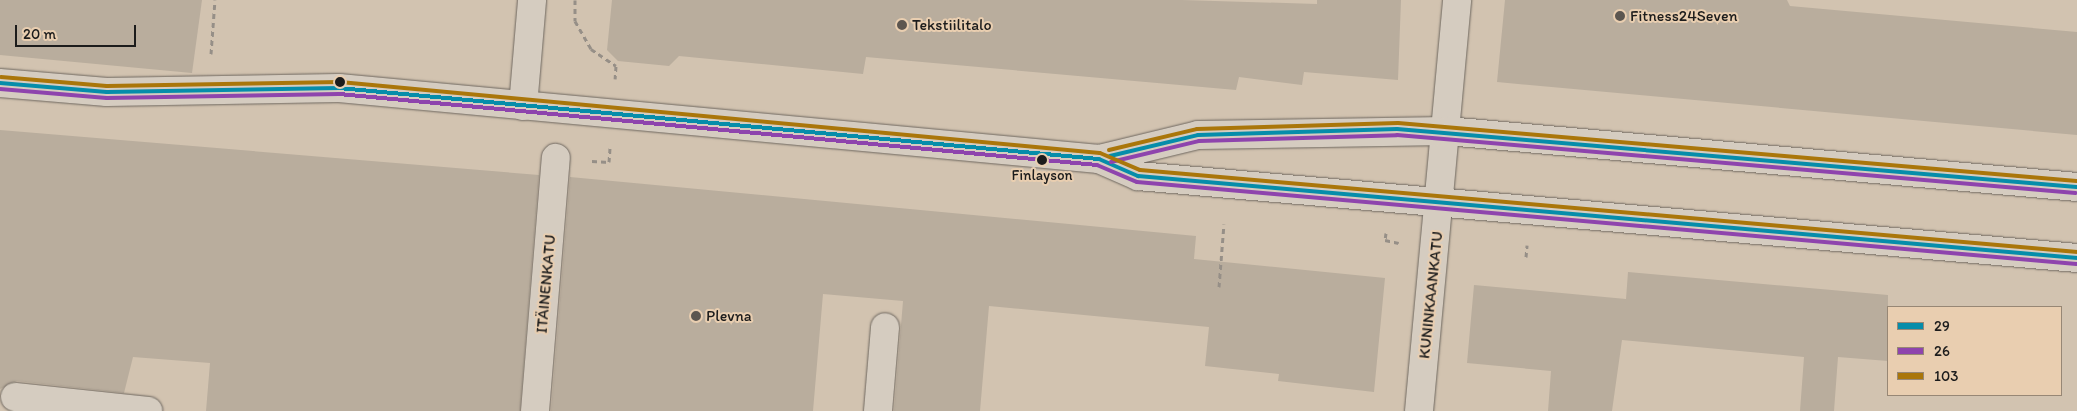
<!DOCTYPE html>
<meta charset="utf-8">
<style>
body{margin:0}
#map{position:relative;width:2077px;height:411px;overflow:hidden;background:#d2c3b0;font-family:Itim,sans-serif}
div>[style]{position:absolute}
[style*='--x']{left:calc(var(--x)*1px);top:calc(var(--y)*1px);width:calc(var(--w)*1px);rotate:calc(var(--a)*1deg)}
.building>*{inset:0;background:#b9ad9d}
.path>*{height:3px;margin-top:-1.5px;transform-origin:0;background:repeating-linear-gradient(90deg,#968f87 0 5px,transparent 0 9px)}
.roads{filter:drop-shadow(0 0 1px #6e675f) drop-shadow(0 0 1px #6e675f)}
.minor>*{height:28px;margin:-14px;padding:0 14px;transform-origin:14px;border-radius:14px;background:#d5ccc0}
.major>*{height:28px;margin:-14px;padding:0 14px;transform-origin:14px;border-radius:14px;background:#d5ccc0}
.bus-1>*{height:4px;margin:-2px;padding:0 2px;transform-origin:2px;border-radius:2px;background:#068daa}
.bus-2>*{height:4px;margin:-2px;padding:0 2px;transform-origin:2px;border-radius:2px;background:#8e44ad}
.bus-3>*{height:4px;margin:-2px;padding:0 2px;transform-origin:2px;border-radius:2px;background:#aa760a}
.dots>*{width:14px;height:14px;translate:-50% -50%;box-sizing:border-box;border:2px solid #e9ceb0;border-radius:50%}
span{translate:-50% -50%;white-space:nowrap;text-align:center;line-height:1.15;-webkit-text-stroke:4px #e9ceb0;paint-order:stroke}
.bus-label{font-size:15px;color:#1c1c1c}
.poi-label{font-size:16px;color:#1c1c1c}
.left{translate:0 -50%;text-align:left}
.street-label{font-size:16px;color:#1c1c1c}
.legend{position:absolute;left:1887px;top:306px;width:175px;height:90px;box-sizing:border-box;background:#e9ceb0;border:1px solid #978775;margin:0;padding:6px 9px;list-style:none;font-size:15px;color:#1c1c1c}
.legend li{display:flex;align-items:center;gap:10px;height:25px}
.legend b{width:25px;border:1px solid #978775}
.scale{position:absolute;left:15px;top:25px;width:121px;height:22px;box-sizing:border-box;border:2px solid #1c1c1c;border-top:0;padding-left:6px;font-size:15px;line-height:18px;white-space:nowrap;color:#1c1c1c;-webkit-text-stroke:4px #e9ceb0;paint-order:stroke}
</style>
<div id="map">
<div class="building">
<div style="clip-path:polygon(0 0,202px 0,192px 73px,0 55px)"></div>
<div style="clip-path:polygon(612px 0,1182px 0,1317px 4px,1317px 0,1401px 0,1398px 80px,1304px 72px,1302px 85px,1239px 77px,1236px 90px,866px 57px,863px 74px,679px 56px,669px 66px,618px 61px,607px 50px)"></div>
<div style="clip-path:polygon(1505px 0,1787px 0,1790px 6px,2077px 32px,2077px 135px,1497px 82px)"></div>
<div style="clip-path:polygon(0 130px,539px 175px,520px 411px,206px 411px,210px 363px,133px 357px,124px 393px,17px 381px,0 389px)"></div>
<div style="clip-path:polygon(570px 177px,1196px 236px,1194px 259px,1385px 278px,1374px 392px,1278px 381px,1279px 374px,1205px 366px,1209px 327px,989px 306px,980px 411px,894px 411px,903px 301px,823px 294px,813px 411px,551px 411px)"></div>
<div style="clip-path:polygon(1628px 272px,1888px 295px,1888px 361px,1838px 357px,1834px 411px,1800px 411px,1804px 357px,1622px 340px,1612px 411px,1548px 411px,1551px 371px,1467px 363px,1474px 285px,1626px 299px)"></div>
</div>
<div class="path">
<div style="--x:575;--y:0;--w:21;--a:90"></div>
<div style="--x:575;--y:21;--w:32;--a:60"></div>
<div style="--x:591;--y:49;--w:30;--a:34"></div>
<div style="--x:616;--y:66;--w:13;--a:94"></div>
<div style="--x:211;--y:54;--w:54;--a:-85.8"></div>
<div style="--x:592;--y:161;--w:17;--a:3"></div>
<div style="--x:609;--y:162;--w:14;--a:-86"></div>
<div style="--x:1386;--y:233;--w:7;--a:98"></div>
<div style="--x:1385;--y:240;--w:14;--a:12"></div>
<div style="--x:1526;--y:257;--w:12;--a:-85"></div>
<div style="--x:1219;--y:287;--w:63;--a:-85.5"></div>
</div>
<div class="roads">
<div class="minor">
<div style="--x:523;--y:106;--w:106;--a:-85.1"></div>
<div style="--x:15;--y:397;--w:134;--a:6"></div>
<div style="--x:535;--y:411;--w:254;--a:-85.3"></div>
<div style="--x:878;--y:411;--w:84;--a:-85.2"></div>
<div style="--x:1419;--y:411;--w:413;--a:-84.7"></div>
</div>
<div class="major">
<div style="--x:0;--y:83;--w:107;--a:4.8"></div>
<div style="--x:107;--y:92;--w:232;--a:-1"></div>
<div style="--x:339;--y:88;--w:763;--a:5.34"></div>
<div style="--x:1099;--y:159;--w:102;--a:-13.6"></div>
<div style="--x:1198;--y:135;--w:249;--a:-0.9"></div>
<div style="--x:1447;--y:131;--w:632;--a:5.08"></div>
<div style="--x:1099;--y:159;--w:43;--a:23.6"></div>
<div style="--x:1138;--y:176;--w:943;--a:4.99"></div>
</div>
</div>
<div class="bus-1">
<div style="--x:0;--y:83;--w:107;--a:4.8"></div>
<div style="--x:107;--y:92;--w:232;--a:-1"></div>
<div style="--x:339;--y:88;--w:763;--a:5.34"></div>
<div style="--x:1099;--y:159;--w:43;--a:23.6"></div>
<div style="--x:1138;--y:176;--w:943;--a:4.99"></div>
<div style="--x:1110;--y:156;--w:90;--a:-13.4"></div>
<div style="--x:1198;--y:135;--w:199;--a:-1.7"></div>
<div style="--x:1397;--y:129;--w:682;--a:4.88"></div>
</div>
<div class="bus-2">
<div style="--x:0;--y:89;--w:107;--a:4.8"></div>
<div style="--x:107;--y:98;--w:232;--a:-1"></div>
<div style="--x:339;--y:94;--w:761;--a:5.35"></div>
<div style="--x:1097;--y:165;--w:43;--a:23"></div>
<div style="--x:1137;--y:182;--w:943;--a:4.99"></div>
<div style="--x:1111;--y:162;--w:90;--a:-13.4"></div>
<div style="--x:1199;--y:141;--w:198;--a:-1.7"></div>
<div style="--x:1397;--y:135;--w:681;--a:4.88"></div>
</div>
<div class="bus-3">
<div style="--x:1;--y:77;--w:106;--a:4.9"></div>
<div style="--x:107;--y:86;--w:233;--a:-1"></div>
<div style="--x:340;--y:82;--w:763;--a:5.34"></div>
<div style="--x:1100;--y:153;--w:43;--a:23"></div>
<div style="--x:1140;--y:170;--w:941;--a:5"></div>
<div style="--x:1109;--y:150;--w:90;--a:-13.4"></div>
<div style="--x:1197;--y:129;--w:201;--a:-1.7"></div>
<div style="--x:1398;--y:123;--w:681;--a:4.88"></div>
</div>
<div class="dots">
<div style="left:1620px;top:16px;background:#5c5650"></div>
<div style="left:902px;top:25px;background:#5c5650"></div>
<div style="left:340px;top:82px;background:#1c1c1c"></div>
<div style="left:1042px;top:160px;background:#1c1c1c"></div>
<div style="left:696px;top:316px;background:#5c5650"></div>
</div>
<div class="bus-label">
<span style="left:1042px;top:176px">Finlayson</span>
</div>
<div class="poi-label">
<span class="left" style="left:1630px;top:16px">Fitness24Seven</span>
<span class="left" style="left:912px;top:25px">Tekstiilitalo</span>
<span class="left" style="left:706px;top:316px">Plevna</span>
</div>
<div class="street-label">
<span style="left:546px;top:284px;rotate:-85deg">ITÄINENKATU</span>
<span style="left:1431px;top:295px;rotate:-84deg">KUNINKAANKATU</span>
</div>
<ul class="legend">
<li><b style="height:6px;background:#068daa"></b>29</li>
<li><b style="height:6px;background:#8e44ad"></b>26</li>
<li><b style="height:6px;background:#aa760a"></b>103</li>
</ul>
<div class="scale">20 m</div>
</div>
